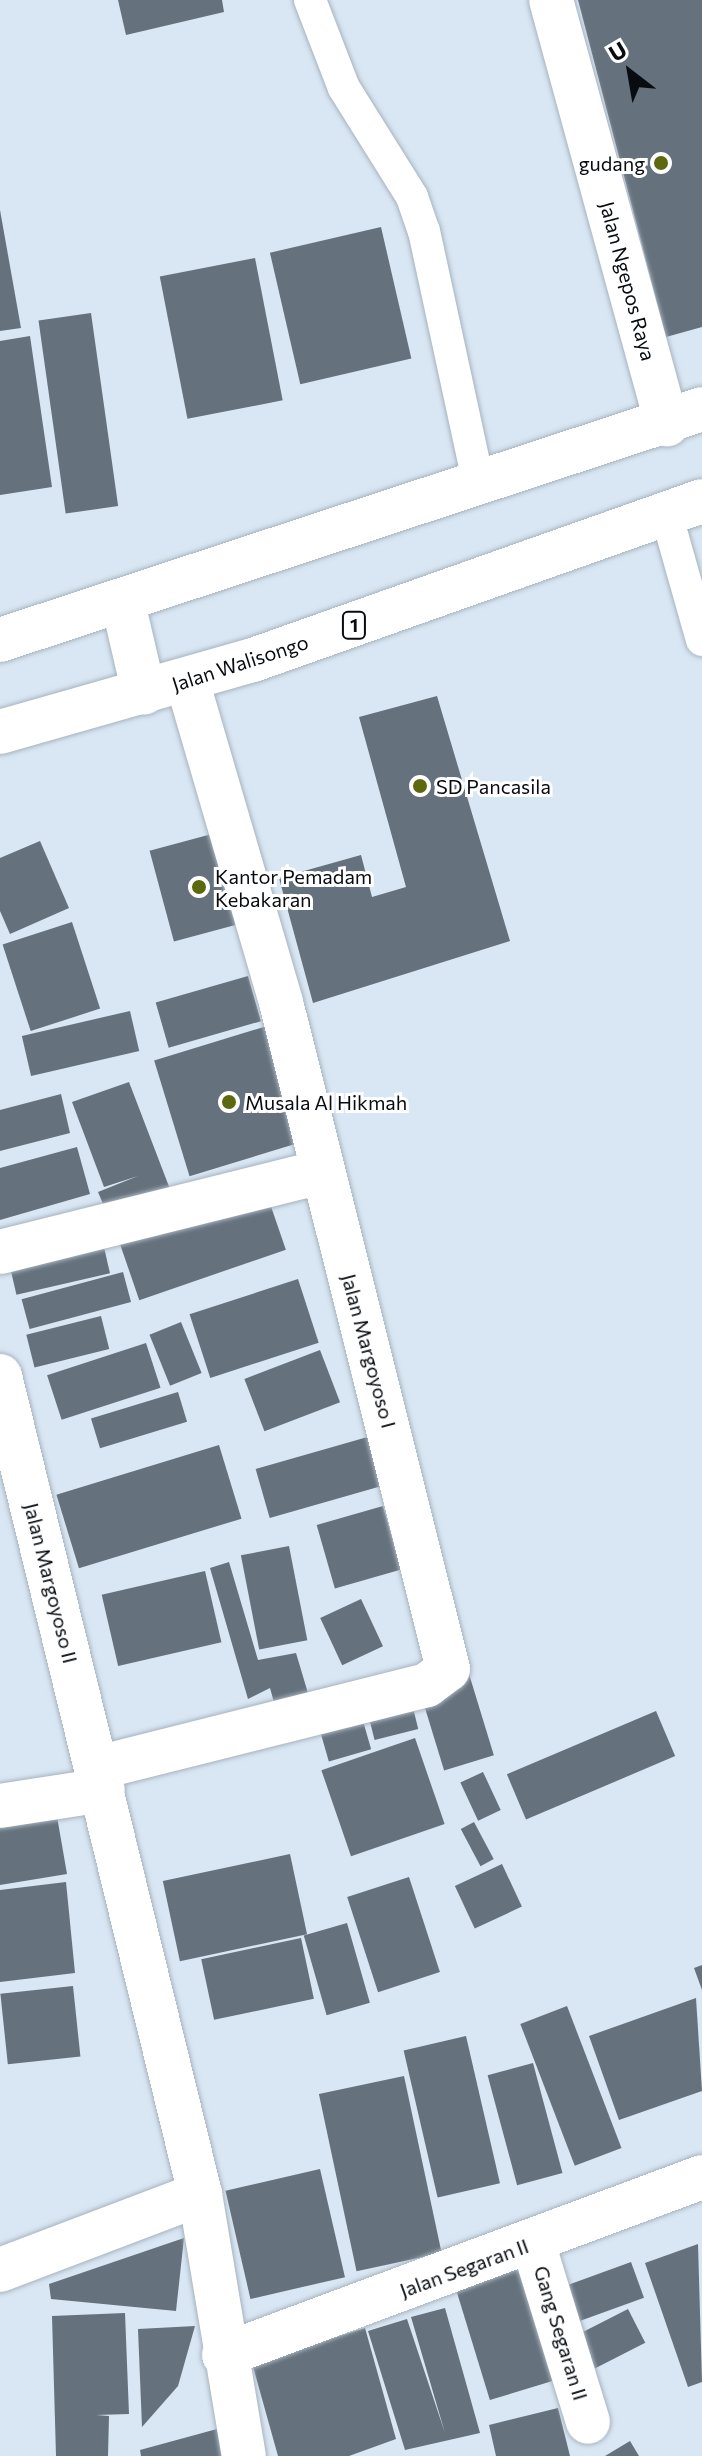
<!DOCTYPE html>
<style>
body{margin:0}
#map{position:relative;width:702px;height:2456px;overflow:hidden;background:#d9e6f3;font-family:Commissioner,sans-serif}
div>[style]{position:absolute}
[style*='--x']{left:calc(var(--x)*1px);top:calc(var(--y)*1px);width:calc(var(--w)*1px);rotate:calc(var(--a)*1deg)}
.building>*{inset:0;background:#65717c;transform-origin:0 0}
.roads{filter:drop-shadow(0 0 2px #a6b3bf) drop-shadow(0 0 2px #a6b3bf)}
.lane>*{height:32px;margin:-16px;padding:0 16px;transform-origin:16px;border-radius:16px;background:#fff}
.street>*{height:44px;margin:-22px;padding:0 22px;transform-origin:22px;border-radius:22px;background:#fff}
.highway>*{height:44px;margin:-22px;padding:0 22px;transform-origin:22px;border-radius:22px;background:#fff}
.dots>*{width:22px;height:22px;translate:-50% -50%;box-sizing:border-box;border:4px solid #fff;border-radius:50%}
span{translate:-50% -50%;white-space:nowrap;text-align:center;line-height:1.15;-webkit-text-stroke:6px #fff;paint-order:stroke}
.shield-label span{padding:2px 6px;background:#fff;border:2px solid;border-radius:6px;-webkit-text-stroke-width:0}
.shield-label{font-size:18px;color:#080c10;font-weight:700}
.poi-label{font-size:20px;color:#080c10}
.right{translate:-100% -50%;text-align:right}
.left{translate:0 -50%;text-align:left}
.street-label{font-size:20px;color:#080c10}
.north{position:absolute;left:590px;top:32px;width:80px;height:80px;-webkit-text-stroke:6px #fff;paint-order:stroke;rotate:329deg;font-size:22px;font-weight:700;line-height:32px;text-align:center;color:#080c10}
.north::after{content:'';display:block;margin:auto;width:28px;height:36px;background:#080c10;clip-path:polygon(50% 0,100% 100%,50% 72%,0 100%)}
</style>
<div id="map">
<div class="building">
<div style="clip-path:polygon(118px 0,222px 0,224px 12px,126px 35px)"></div>
<div style="clip-path:polygon(578px 0,702px 0,702px 327px,666px 337px)"></div>
<div style="clip-path:polygon(0 210px,21px 328px,0 331px)"></div>
<div style="left:381px;top:227px;width:135px;height:114px;rotate:77deg"></div>
<div style="left:255px;top:258px;width:145px;height:97px;rotate:79deg"></div>
<div style="left:91px;top:313px;width:195px;height:53px;rotate:82deg"></div>
<div style="clip-path:polygon(30px 336px,52px 487px,0 495px,0 341px)"></div>
<div style="clip-path:polygon(437px 696px,510px 941px,313px 1003px,279px 878px,361px 855px,372px 897px,406px 887px,359px 717px)"></div>
<div style="left:223px;top:831px;width:94px;height:76px;rotate:75deg"></div>
<div style="clip-path:polygon(40px 841px,69px 908px,10px 934px,0 911px,0 858px)"></div>
<div style="left:72px;top:922px;width:91px;height:73px;rotate:72deg"></div>
<div style="left:248px;top:976px;width:47px;height:96px;rotate:74deg"></div>
<div style="left:130px;top:1011px;width:41px;height:111px;rotate:77deg"></div>
<div style="left:267px;top:1026px;width:121px;height:118px;rotate:73deg"></div>
<div style="clip-path:polygon(129px 1082px,173px 1197px,111px 1223px,98px 1192px,138px 1176px,104px 1187px,72px 1102px)"></div>
<div style="clip-path:polygon(61px 1094px,70px 1133px,0 1151px,0 1110px)"></div>
<div style="clip-path:polygon(77px 1147px,90px 1194px,0 1220px,0 1168px)"></div>
<div style="left:266px;top:1192px;width:61px;height:155px;rotate:71deg"></div>
<div style="left:103px;top:1243px;width:31px;height:96px;rotate:77deg"></div>
<div style="left:123px;top:1272px;width:31px;height:105px;rotate:75deg"></div>
<div style="left:298px;top:1279px;width:67px;height:114px;rotate:72deg"></div>
<div style="left:101px;top:1316px;width:34px;height:77px;rotate:76deg"></div>
<div style="left:181px;top:1322px;width:55px;height:34px;rotate:68deg"></div>
<div style="left:146px;top:1343px;width:47px;height:104px;rotate:72deg"></div>
<div style="left:320px;top:1350px;width:56px;height:81px;rotate:69deg"></div>
<div style="left:178px;top:1392px;width:31px;height:91px;rotate:73deg"></div>
<div style="left:371px;top:1436px;width:51px;height:120px;rotate:74deg"></div>
<div style="left:219px;top:1445px;width:77px;height:170px;rotate:73deg"></div>
<div style="left:383px;top:1506px;width:66px;height:69px;rotate:74deg"></div>
<div style="left:289px;top:1546px;width:96px;height:49px;rotate:79deg"></div>
<div style="clip-path:polygon(229px 1562px,258px 1660px,296px 1653px,313px 1710px,279px 1720px,270px 1688px,248px 1699px,210px 1568px)"></div>
<div style="left:205px;top:1571px;width:73px;height:106px;rotate:77deg"></div>
<div style="left:361px;top:1599px;width:52px;height:45px;rotate:65deg"></div>
<div style="left:469px;top:1674px;width:85px;height:52px;rotate:73deg"></div>
<div style="left:410px;top:1696px;width:34px;height:45px;rotate:76deg"></div>
<div style="left:359px;top:1707px;width:44px;height:44px;rotate:74deg"></div>
<div style="left:656px;top:1711px;width:49px;height:162px;rotate:67deg"></div>
<div style="left:415px;top:1738px;width:91px;height:99px;rotate:71deg"></div>
<div style="left:483px;top:1772px;width:42px;height:25px;rotate:65deg"></div>
<div style="clip-path:polygon(55px 1805px,67px 1874px,0 1885px,0 1814px)"></div>
<div style="left:474px;top:1822px;width:42px;height:15px;rotate:62deg"></div>
<div style="left:290px;top:1854px;width:82px;height:130px;rotate:78deg"></div>
<div style="left:502px;top:1864px;width:47px;height:52px;rotate:65deg"></div>
<div style="left:409px;top:1877px;width:100px;height:65px;rotate:72deg"></div>
<div style="clip-path:polygon(66px 1882px,75px 1973px,0 1982px,0 1890px)"></div>
<div style="left:347px;top:1923px;width:83px;height:45px;rotate:74deg"></div>
<div style="left:301px;top:1938px;width:62px;height:102px;rotate:78deg"></div>
<div style="clip-path:polygon(702px 1965px,702px 1990px,694px 1968px)"></div>
<div style="left:73px;top:1986px;width:71px;height:73px;rotate:84deg"></div>
<div style="clip-path:polygon(696px 1998px,702px 2091px,619px 2120px,589px 2036px)"></div>
<div style="left:567px;top:2006px;width:152px;height:50px;rotate:69deg"></div>
<div style="left:466px;top:2036px;width:151px;height:64px;rotate:77deg"></div>
<div style="left:533px;top:2063px;width:114px;height:47px;rotate:75deg"></div>
<div style="left:404px;top:2076px;width:181px;height:87px;rotate:78deg"></div>
<div style="left:320px;top:2169px;width:111px;height:97px;rotate:77deg"></div>
<div style="clip-path:polygon(184px 2238px,176px 2311px,51px 2299px,49px 2284px)"></div>
<div style="clip-path:polygon(698px 2244px,702px 2382px,688px 2387px,645px 2263px)"></div>
<div style="left:531px;top:2261px;width:121px;height:80px;rotate:73deg"></div>
<div style="left:631px;top:2262px;width:38px;height:86px;rotate:70deg"></div>
<div style="clip-path:polygon(445px 2308px,480px 2433px,405px 2450px,368px 2331px,407px 2319px,445px 2433px,411px 2317px)"></div>
<div style="left:628px;top:2309px;width:38px;height:61px;rotate:63deg"></div>
<div style="clip-path:polygon(125px 2313px,129px 2414px,96px 2415px,109px 2416px,108px 2456px,56px 2456px,52px 2316px)"></div>
<div style="clip-path:polygon(195px 2326px,178px 2386px,142px 2427px,138px 2329px)"></div>
<div style="clip-path:polygon(365px 2328px,396px 2439px,349px 2456px,278px 2456px,252px 2363px)"></div>
<div style="clip-path:polygon(558px 2408px,570px 2456px,496px 2456px,489px 2425px)"></div>
<div style="clip-path:polygon(217px 2429px,224px 2456px,141px 2456px,140px 2450px)"></div>
<div style="clip-path:polygon(630px 2441px,639px 2456px,605px 2456px)"></div>
</div>
<div class="roads">
<div class="lane">
<div style="--x:310;--y:0;--w:94;--a:68.9"></div>
<div style="--x:344;--y:88;--w:128;--a:58"></div>
<div style="--x:412;--y:197;--w:36;--a:71"></div>
<div style="--x:424;--y:231;--w:260;--a:77.8"></div>
<div style="--x:666;--y:513;--w:132;--a:74.2"></div>
</div>
<div class="street">
<div style="--x:551;--y:0;--w:440;--a:74.7"></div>
<div style="--x:0;--y:1252;--w:331;--a:-14"></div>
<div style="--x:0;--y:1376;--w:842;--a:76.26"></div>
<div style="--x:200;--y:2194;--w:266;--a:80.5"></div>
<div style="--x:97;--y:1768;--w:340;--a:-14.1"></div>
<div style="--x:427;--y:1685;--w:26;--a:-37"></div>
<div style="--x:448;--y:1669;--w:688;--a:-104.06"></div>
<div style="--x:281;--y:1002;--w:334;--a:-106.3"></div>
<div style="--x:0;--y:1806;--w:104;--a:-8.8"></div>
<div style="--x:533;--y:2243;--w:187;--a:72.9"></div>
<div style="--x:0;--y:2270;--w:214;--a:-20.8"></div>
<div style="--x:224;--y:2355;--w:510;--a:-20.42"></div>
</div>
<div class="highway">
<div style="--x:123;--y:603;--w:92;--a:76.9"></div>
<div style="--x:0;--y:640;--w:739;--a:-18.21"></div>
<div style="--x:0;--y:732;--w:263;--a:-15.9"></div>
<div style="--x:253;--y:660;--w:476;--a:-19.5"></div>
</div>
</div>
<div class="dots">
<div style="left:661px;top:163px;background:#5d690f"></div>
<div style="left:420px;top:786px;background:#5d690f"></div>
<div style="left:199px;top:887px;background:#5d690f"></div>
<div style="left:229px;top:1102px;background:#5d690f"></div>
</div>
<div class="shield-label">
<span style="left:354px;top:625px">1</span>
</div>
<div class="poi-label">
<span class="right" style="left:645px;top:163px">gudang</span>
<span class="left" style="left:436px;top:786px">SD Pancasila</span>
<span class="left" style="left:215px;top:888px">Kantor Pemadam<br>Kebakaran</span>
<span class="left" style="left:245px;top:1102px">Musala Al Hikmah</span>
</div>
<div class="street-label">
<span style="left:628px;top:281px;rotate:75deg">Jalan Ngepos Raya</span>
<span style="left:240px;top:663px;rotate:-18deg">Jalan Walisongo</span>
<span style="left:369px;top:1351px;rotate:75deg">Jalan Margoyoso I</span>
<span style="left:51px;top:1583px;rotate:76deg">Jalan Margoyoso II</span>
<span style="left:464px;top:2268px;rotate:-20deg">Jalan Segaran II</span>
<span style="left:561px;top:2333px;rotate:73deg">Gang Segaran II</span>
</div>
<div class="north">U</div>
</div>
